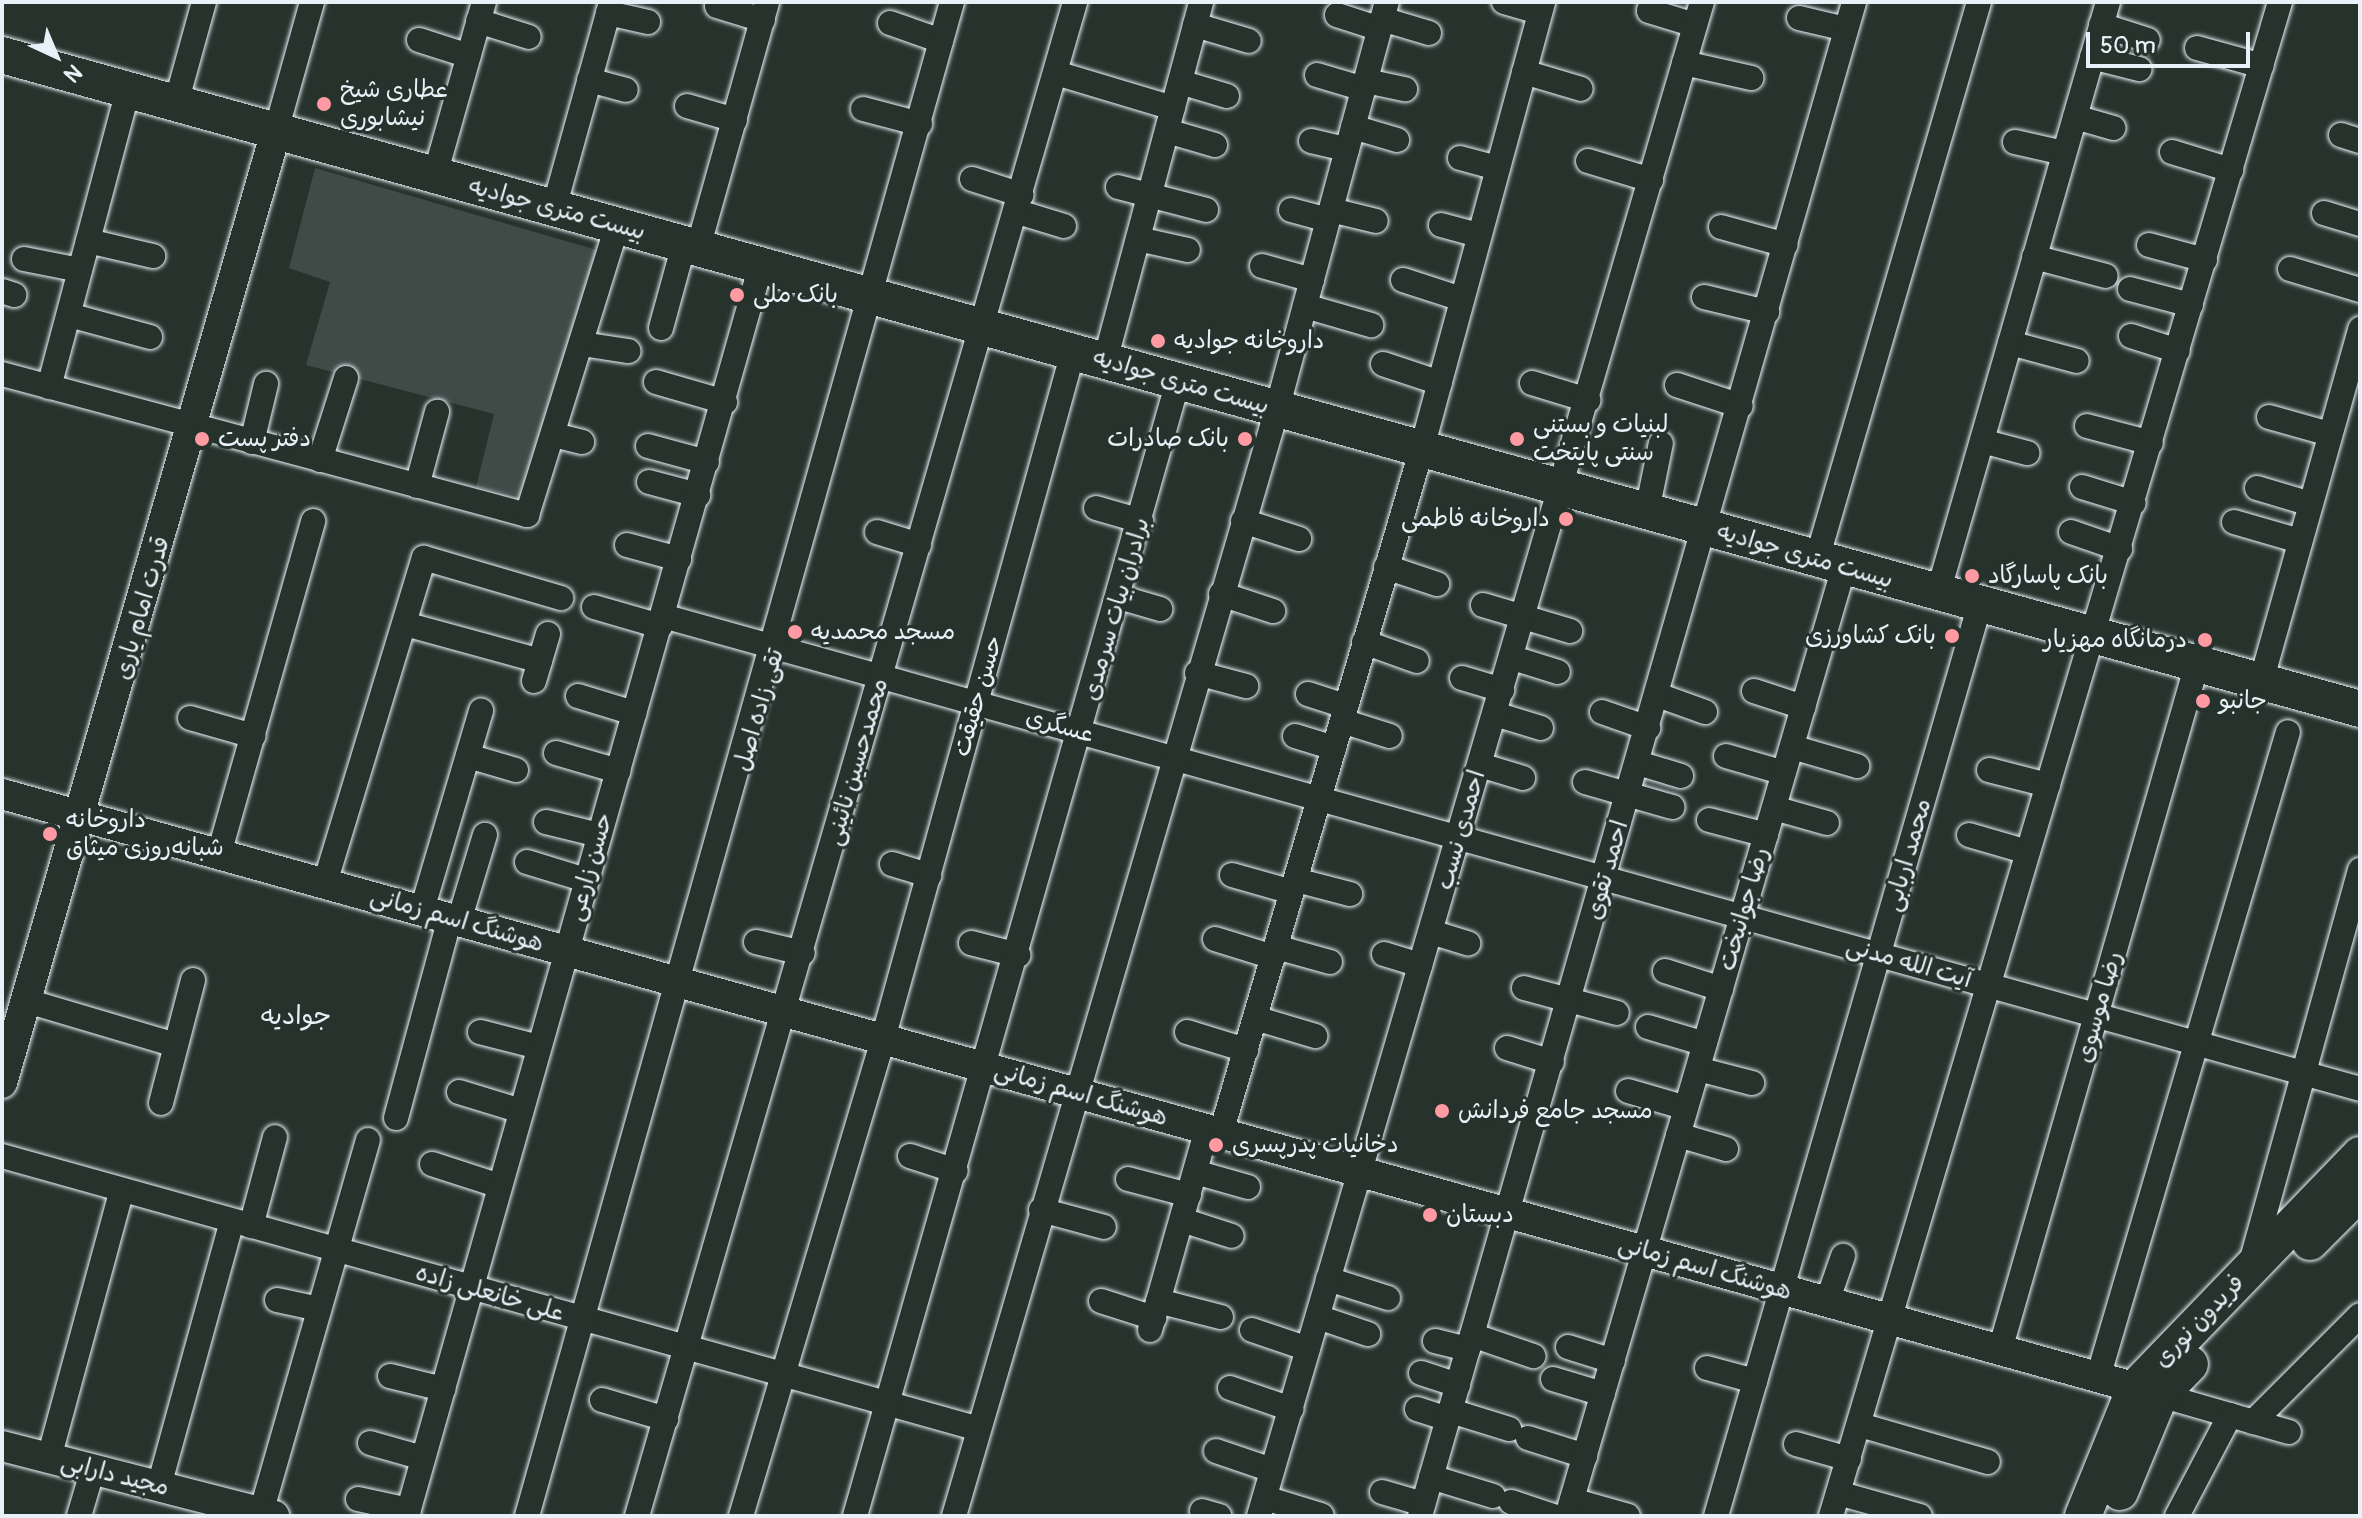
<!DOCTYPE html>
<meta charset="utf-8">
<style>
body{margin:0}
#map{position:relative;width:2362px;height:1518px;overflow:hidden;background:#26332d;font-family:Pangolin,"Playpen Sans Arabic",sans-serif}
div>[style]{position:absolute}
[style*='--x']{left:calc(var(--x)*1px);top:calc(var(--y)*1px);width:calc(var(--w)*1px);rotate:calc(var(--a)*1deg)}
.green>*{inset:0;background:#3e4b47}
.roads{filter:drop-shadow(0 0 2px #e8f1f8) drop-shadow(0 0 2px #e8f1f8)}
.minor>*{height:24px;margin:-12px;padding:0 12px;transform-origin:12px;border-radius:12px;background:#26332d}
.tertiary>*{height:30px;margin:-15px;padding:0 15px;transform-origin:15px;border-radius:15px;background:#26332d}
.secondary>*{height:36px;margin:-18px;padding:0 18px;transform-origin:18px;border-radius:18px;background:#26332d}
.dots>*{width:22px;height:22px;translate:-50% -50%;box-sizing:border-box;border:4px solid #26332d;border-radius:50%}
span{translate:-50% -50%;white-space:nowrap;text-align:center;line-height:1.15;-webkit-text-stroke:6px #26332d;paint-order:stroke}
.poi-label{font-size:24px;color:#e8f1f8}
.left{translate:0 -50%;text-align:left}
.right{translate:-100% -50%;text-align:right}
.street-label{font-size:24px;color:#e8f1f8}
.neighbourhood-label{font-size:26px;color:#e8f1f8}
.frame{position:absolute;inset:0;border:4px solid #e8f1f8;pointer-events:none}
.north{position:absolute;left:16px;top:16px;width:80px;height:80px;-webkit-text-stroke:6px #26332d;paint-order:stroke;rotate:136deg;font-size:22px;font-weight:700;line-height:32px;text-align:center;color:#e8f1f8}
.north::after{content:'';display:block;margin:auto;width:28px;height:36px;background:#e8f1f8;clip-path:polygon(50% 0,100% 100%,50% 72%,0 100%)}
.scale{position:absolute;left:2086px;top:32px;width:164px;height:36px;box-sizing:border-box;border:4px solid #e8f1f8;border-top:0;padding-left:10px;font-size:24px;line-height:28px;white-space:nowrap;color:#e8f1f8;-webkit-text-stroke:6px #26332d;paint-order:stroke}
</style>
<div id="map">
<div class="green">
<div style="clip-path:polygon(315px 168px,600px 251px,527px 497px,476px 487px,494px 414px,306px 365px,330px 282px,289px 268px)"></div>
</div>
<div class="roads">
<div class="minor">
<div style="--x:1504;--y:2;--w:37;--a:16"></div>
<div style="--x:1652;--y:2;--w:9;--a:108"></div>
<div style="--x:1649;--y:11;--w:48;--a:16.9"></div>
<div style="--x:717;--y:6;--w:48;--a:16.9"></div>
<div style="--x:608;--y:13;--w:41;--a:12.7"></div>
<div style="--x:1337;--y:15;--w:45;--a:18"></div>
<div style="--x:1799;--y:18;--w:48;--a:13.2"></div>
<div style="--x:1382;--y:19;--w:49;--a:16.6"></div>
<div style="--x:478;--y:21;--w:53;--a:17.4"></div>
<div style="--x:890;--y:23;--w:54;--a:19.4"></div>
<div style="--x:1195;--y:25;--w:56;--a:16.5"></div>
<div style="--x:2101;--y:25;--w:49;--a:17.7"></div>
<div style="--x:419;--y:40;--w:52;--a:17.7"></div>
<div style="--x:2197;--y:48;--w:67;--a:15.5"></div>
<div style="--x:2092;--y:57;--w:49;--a:14.3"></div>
<div style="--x:1684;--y:63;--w:69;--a:12.6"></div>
<div style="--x:1524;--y:72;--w:59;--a:16.6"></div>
<div style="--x:1056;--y:73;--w:122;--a:16.7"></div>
<div style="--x:1317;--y:75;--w:49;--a:16.6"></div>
<div style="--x:589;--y:80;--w:38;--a:15"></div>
<div style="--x:1366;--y:81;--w:40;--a:12"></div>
<div style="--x:1180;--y:82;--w:49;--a:16.6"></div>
<div style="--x:176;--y:103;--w:105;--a:-74.5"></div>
<div style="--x:687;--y:106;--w:50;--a:16.3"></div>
<div style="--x:863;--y:109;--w:59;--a:14.7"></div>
<div style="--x:2075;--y:117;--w:40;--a:16"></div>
<div style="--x:1353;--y:127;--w:46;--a:16.5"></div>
<div style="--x:276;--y:131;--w:134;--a:-74.4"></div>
<div style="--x:1167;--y:131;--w:50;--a:16.3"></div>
<div style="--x:2341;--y:135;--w:20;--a:18"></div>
<div style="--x:1311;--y:141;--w:37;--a:13"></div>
<div style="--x:2015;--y:142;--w:50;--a:12.7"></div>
<div style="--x:2172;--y:152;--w:62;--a:17"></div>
<div style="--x:1460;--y:158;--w:39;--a:15"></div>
<div style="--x:1588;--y:161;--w:66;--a:16.8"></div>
<div style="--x:435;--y:175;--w:180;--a:-74.2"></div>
<div style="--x:972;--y:179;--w:52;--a:17.7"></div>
<div style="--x:1118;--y:187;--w:91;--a:14.6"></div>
<div style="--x:554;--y:208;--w:214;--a:-74.5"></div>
<div style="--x:1291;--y:210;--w:38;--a:15"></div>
<div style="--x:1331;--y:210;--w:46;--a:13.7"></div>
<div style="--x:1018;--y:212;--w:48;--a:16.9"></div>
<div style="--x:2324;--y:213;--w:38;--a:17"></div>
<div style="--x:1441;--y:225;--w:39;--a:15"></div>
<div style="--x:1721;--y:227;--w:67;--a:15.5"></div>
<div style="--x:1138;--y:239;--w:51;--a:12.4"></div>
<div style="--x:88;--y:241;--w:67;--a:13"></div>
<div style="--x:2149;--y:245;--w:58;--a:15"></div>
<div style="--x:698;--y:248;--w:255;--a:-74.3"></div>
<div style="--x:2034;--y:257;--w:74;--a:14.8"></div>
<div style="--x:24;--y:259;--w:57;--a:11.1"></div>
<div style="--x:1262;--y:266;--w:52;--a:15.6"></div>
<div style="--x:2290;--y:269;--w:73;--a:16.7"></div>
<div style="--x:1403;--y:280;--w:62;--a:17.9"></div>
<div style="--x:2130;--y:289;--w:63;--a:14.7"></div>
<div style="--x:2;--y:291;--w:13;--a:18"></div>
<div style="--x:1704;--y:297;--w:65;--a:13.4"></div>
<div style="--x:1305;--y:306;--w:69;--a:16.1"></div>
<div style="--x:69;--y:315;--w:84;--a:15.2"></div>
<div style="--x:661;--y:328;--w:87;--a:-74.7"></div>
<div style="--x:2131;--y:336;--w:49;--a:17.7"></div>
<div style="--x:2010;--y:343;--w:69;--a:15"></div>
<div style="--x:582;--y:344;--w:47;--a:8.7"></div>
<div style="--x:1105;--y:361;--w:372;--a:-75"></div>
<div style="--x:1383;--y:364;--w:60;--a:18.4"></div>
<div style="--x:2;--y:374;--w:544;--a:15.03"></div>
<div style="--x:527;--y:515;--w:303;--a:-72.7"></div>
<div style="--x:656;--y:382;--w:72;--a:16.2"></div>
<div style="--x:1532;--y:383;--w:59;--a:16.9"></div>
<div style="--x:1677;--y:385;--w:67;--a:18.2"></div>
<div style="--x:49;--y:387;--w:307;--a:-75.1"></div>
<div style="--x:2269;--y:417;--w:63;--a:15.6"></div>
<div style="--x:2087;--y:426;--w:66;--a:14.9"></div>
<div style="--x:554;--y:435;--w:29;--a:14"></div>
<div style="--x:1982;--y:441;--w:47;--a:14.9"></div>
<div style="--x:252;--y:442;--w:60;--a:-76.4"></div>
<div style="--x:648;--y:446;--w:61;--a:15.2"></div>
<div style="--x:320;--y:460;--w:86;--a:-72.4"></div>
<div style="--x:649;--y:482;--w:51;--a:14.9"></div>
<div style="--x:417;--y:486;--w:77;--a:-74.9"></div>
<div style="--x:2082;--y:487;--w:54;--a:17.1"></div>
<div style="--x:2257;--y:488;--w:56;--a:16.5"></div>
<div style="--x:1096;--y:508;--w:47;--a:16.1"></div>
<div style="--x:1647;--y:511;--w:69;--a:-78.4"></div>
<div style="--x:1243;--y:521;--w:59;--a:17.8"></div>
<div style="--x:2234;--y:522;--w:69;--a:16.1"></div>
<div style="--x:877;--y:532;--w:44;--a:17.2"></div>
<div style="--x:2071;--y:532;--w:52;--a:19.1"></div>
<div style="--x:627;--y:545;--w:54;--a:15.1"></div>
<div style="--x:1817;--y:559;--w:580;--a:-73.78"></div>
<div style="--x:1386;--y:567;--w:54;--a:18.4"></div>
<div style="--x:1938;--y:593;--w:615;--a:-73.95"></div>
<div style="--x:1221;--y:594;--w:55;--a:18.1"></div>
<div style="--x:1119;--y:597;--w:43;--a:16.3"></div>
<div style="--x:1483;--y:605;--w:91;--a:16.6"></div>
<div style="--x:594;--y:607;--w:69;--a:16.1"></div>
<div style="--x:663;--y:616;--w:1762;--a:15.57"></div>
<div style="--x:405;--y:624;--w:140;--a:15.3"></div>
<div style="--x:1364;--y:642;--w:56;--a:19.7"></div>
<div style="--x:1513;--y:658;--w:47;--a:17.3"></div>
<div style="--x:1197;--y:673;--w:51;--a:14.9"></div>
<div style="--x:1462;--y:678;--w:42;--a:16.7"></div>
<div style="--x:534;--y:681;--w:49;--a:-73.4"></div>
<div style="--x:2261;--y:682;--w:367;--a:-74.3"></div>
<div style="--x:1754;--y:691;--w:52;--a:18.1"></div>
<div style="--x:1308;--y:694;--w:40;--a:18"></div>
<div style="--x:1658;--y:695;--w:50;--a:19.9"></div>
<div style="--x:578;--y:696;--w:59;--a:16.9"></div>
<div style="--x:1602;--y:712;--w:49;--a:19.2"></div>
<div style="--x:1495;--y:714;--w:48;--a:16.9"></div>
<div style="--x:190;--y:718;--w:66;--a:15.9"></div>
<div style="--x:1342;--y:721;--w:50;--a:17.4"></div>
<div style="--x:1295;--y:736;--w:41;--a:17.1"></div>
<div style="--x:1792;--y:747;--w:68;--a:16.3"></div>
<div style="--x:556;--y:753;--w:65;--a:16.2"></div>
<div style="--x:468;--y:756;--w:50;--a:16.3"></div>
<div style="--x:1726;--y:756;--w:60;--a:16.3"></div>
<div style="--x:1638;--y:763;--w:45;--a:16.8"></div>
<div style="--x:1480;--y:765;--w:45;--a:16.8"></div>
<div style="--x:1989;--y:770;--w:61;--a:14.3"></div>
<div style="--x:1585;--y:782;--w:91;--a:16"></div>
<div style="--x:1774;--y:808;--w:55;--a:15.8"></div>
<div style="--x:1709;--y:820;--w:59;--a:14.7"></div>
<div style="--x:546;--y:822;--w:55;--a:13.8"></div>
<div style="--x:1969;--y:835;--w:61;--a:16.1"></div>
<div style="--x:219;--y:854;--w:346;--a:-74.2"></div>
<div style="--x:527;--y:862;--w:62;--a:17"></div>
<div style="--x:892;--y:864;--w:39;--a:17"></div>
<div style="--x:1232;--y:875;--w:62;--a:15.8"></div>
<div style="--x:1296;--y:880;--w:56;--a:14.5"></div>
<div style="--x:325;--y:883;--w:340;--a:-73.1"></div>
<div style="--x:424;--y:558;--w:143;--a:16.3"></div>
<div style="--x:422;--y:910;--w:208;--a:-73.5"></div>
<div style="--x:459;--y:921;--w:90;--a:-73.2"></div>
<div style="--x:1431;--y:932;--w:39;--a:17"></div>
<div style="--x:1215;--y:939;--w:61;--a:17.2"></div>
<div style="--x:756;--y:942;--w:48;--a:13.2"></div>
<div style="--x:971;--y:943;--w:49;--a:14.3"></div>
<div style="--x:1276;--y:947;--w:56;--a:15.5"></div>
<div style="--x:1384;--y:954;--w:38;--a:17"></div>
<div style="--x:1665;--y:971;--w:59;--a:17.8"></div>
<div style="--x:1524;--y:988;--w:96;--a:15"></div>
<div style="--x:27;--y:1001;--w:155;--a:16.5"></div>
<div style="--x:1255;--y:1018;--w:63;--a:16.7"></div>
<div style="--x:1648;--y:1027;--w:59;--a:16.6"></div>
<div style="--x:480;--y:1032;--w:61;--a:14.3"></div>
<div style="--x:1187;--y:1032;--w:62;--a:17"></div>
<div style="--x:1507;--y:1048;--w:47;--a:17.3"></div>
<div style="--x:1698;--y:1069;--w:56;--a:14.5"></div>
<div style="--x:1628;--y:1091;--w:60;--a:16.3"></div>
<div style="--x:459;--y:1092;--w:65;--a:17"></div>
<div style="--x:161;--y:1103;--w:127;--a:-75.4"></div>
<div style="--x:396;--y:1118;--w:207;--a:-74.9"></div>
<div style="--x:1221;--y:1133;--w:714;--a:-73.65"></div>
<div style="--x:1422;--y:448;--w:462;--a:-74.8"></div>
<div style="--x:1678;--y:1135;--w:50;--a:16.3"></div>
<div style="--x:2;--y:1156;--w:1014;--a:15.61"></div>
<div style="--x:910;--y:1156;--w:48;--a:18.1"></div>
<div style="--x:432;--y:1164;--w:71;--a:17.9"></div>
<div style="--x:1195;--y:1172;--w:55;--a:15.8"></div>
<div style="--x:1128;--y:1179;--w:63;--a:14.7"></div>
<div style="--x:1041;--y:1210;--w:65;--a:15.1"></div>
<div style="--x:1182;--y:1220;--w:52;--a:17.7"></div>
<div style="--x:251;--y:1226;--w:92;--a:-74.9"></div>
<div style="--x:2251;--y:1263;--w:408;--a:-74.5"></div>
<div style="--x:1328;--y:1279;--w:63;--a:17.6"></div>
<div style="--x:277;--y:1300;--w:43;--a:12.1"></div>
<div style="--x:1101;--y:1301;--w:56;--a:17.8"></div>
<div style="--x:1158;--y:1301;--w:65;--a:14.3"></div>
<div style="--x:1827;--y:1302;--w:49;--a:-70.8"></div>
<div style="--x:1318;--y:1317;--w:53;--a:18.8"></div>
<div style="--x:1150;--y:1330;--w:209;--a:-74.2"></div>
<div style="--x:1252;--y:1330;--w:59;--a:18.7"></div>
<div style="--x:1472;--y:1335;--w:65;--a:19"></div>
<div style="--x:1435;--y:1341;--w:34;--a:14"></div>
<div style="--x:1568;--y:1347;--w:47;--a:17.3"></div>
<div style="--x:2000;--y:1350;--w:714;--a:-73.98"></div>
<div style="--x:1707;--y:1368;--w:50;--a:15.2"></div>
<div style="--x:1421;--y:1373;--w:39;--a:18"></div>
<div style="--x:2099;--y:1374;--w:669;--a:-73.6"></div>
<div style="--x:390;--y:1376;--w:55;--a:13.8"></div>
<div style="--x:1553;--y:1379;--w:52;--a:16.7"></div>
<div style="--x:1230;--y:1388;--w:65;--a:19"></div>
<div style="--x:2160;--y:1395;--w:134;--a:16"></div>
<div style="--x:602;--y:1400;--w:67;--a:16.5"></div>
<div style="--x:1417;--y:1409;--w:33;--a:18"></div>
<div style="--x:1451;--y:1411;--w:61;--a:17.2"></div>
<div style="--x:2253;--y:1422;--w:151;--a:-45"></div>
<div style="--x:1860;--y:1425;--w:133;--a:16.1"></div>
<div style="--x:1528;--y:1438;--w:60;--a:17.5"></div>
<div style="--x:370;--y:1443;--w:55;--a:15.8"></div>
<div style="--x:1796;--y:1444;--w:55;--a:15.8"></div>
<div style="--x:1216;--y:1451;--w:59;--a:18.7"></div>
<div style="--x:49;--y:1458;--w:278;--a:-74.8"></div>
<div style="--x:1431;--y:1477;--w:65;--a:17"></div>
<div style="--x:159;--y:1486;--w:275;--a:-74.6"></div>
<div style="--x:1382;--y:1492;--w:43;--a:16.3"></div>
<div style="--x:1838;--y:1493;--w:85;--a:15.7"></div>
<div style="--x:1265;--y:1498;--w:59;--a:16.9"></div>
<div style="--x:358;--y:1499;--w:52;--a:12.2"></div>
<div style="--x:1572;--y:1500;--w:58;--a:15.9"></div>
<div style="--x:1511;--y:1502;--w:44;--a:18.4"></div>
<div style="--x:1202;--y:1511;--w:18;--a:16"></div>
<div style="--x:261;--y:1513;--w:388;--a:-74"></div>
<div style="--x:79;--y:1516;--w:49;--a:-73.4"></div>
<div style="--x:407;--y:1516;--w:1300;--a:-74.2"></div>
<div style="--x:527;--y:1516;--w:1573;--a:-74.32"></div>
<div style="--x:637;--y:1516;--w:1576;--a:-73.86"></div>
<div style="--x:741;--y:1516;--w:498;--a:-73.4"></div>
<div style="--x:883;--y:1039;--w:713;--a:-74.54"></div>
<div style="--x:855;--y:1516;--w:1180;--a:-74.11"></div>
<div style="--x:954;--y:1516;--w:1153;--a:-73.73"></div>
<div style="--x:1277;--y:409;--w:422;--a:-74.9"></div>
<div style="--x:1259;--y:1516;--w:1577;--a:-73.69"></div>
<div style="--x:1420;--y:1516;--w:1575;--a:-74"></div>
<div style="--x:1567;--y:1516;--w:989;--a:-73.73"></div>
<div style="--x:1716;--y:1516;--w:949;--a:-73.86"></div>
<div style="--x:1831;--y:1516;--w:1579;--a:-73.48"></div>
<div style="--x:2177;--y:1516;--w:114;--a:-62.3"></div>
</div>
<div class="tertiary">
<div style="--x:2;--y:794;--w:2238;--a:15.55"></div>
<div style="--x:2;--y:1083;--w:991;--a:-73.94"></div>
<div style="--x:2;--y:1446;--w:281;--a:14.4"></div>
</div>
<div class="secondary">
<div style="--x:2;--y:55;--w:2447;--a:15.5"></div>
<div style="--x:2310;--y:1242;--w:71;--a:-45"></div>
<div style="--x:2120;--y:1492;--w:105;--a:-67.6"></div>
<div style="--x:2160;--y:1395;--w:43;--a:-45.9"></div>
<div style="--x:2083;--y:1516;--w:138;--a:-67.9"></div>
<div style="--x:2135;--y:1388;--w:324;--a:-46"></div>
</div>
</div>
<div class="dots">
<div style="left:324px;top:104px;background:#ff9aa2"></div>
<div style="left:737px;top:295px;background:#ff9aa2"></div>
<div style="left:1158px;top:341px;background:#ff9aa2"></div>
<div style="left:202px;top:439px;background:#ff9aa2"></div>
<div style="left:1245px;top:439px;background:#ff9aa2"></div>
<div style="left:1517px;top:439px;background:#ff9aa2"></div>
<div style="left:1566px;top:519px;background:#ff9aa2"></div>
<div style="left:1972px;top:576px;background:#ff9aa2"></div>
<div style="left:795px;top:632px;background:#ff9aa2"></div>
<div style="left:1952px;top:636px;background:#ff9aa2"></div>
<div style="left:2205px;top:640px;background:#ff9aa2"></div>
<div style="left:2203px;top:701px;background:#ff9aa2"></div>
<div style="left:50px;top:834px;background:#ff9aa2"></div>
<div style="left:1442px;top:1111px;background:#ff9aa2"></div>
<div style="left:1216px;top:1145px;background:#ff9aa2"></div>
<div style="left:1430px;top:1215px;background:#ff9aa2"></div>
</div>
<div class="poi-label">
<span class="left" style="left:340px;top:104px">عطاری شیخ<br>نیشابوری</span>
<span class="left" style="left:753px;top:295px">بانک ملی</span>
<span class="left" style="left:1174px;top:341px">داروخانه جوادیه</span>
<span class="left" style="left:1533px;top:439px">لبنیات و بستنی<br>سنتی پایتخت</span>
<span class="left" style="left:218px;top:439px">دفتر پست</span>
<span class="right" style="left:1229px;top:439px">بانک صادرات</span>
<span class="right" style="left:1550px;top:519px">داروخانه فاطمی</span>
<span class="left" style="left:1988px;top:576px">بانک پاسارگاد</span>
<span class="left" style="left:811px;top:632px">مسجد محمدیه</span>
<span class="right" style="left:1936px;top:636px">بانک کشاورزی</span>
<span class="right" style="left:2187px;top:640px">درمانگاه مهزیار</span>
<span class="left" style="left:2219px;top:701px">جانبو</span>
<span class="left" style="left:66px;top:834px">داروخانه<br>شبانه‌روزی میثاق</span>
<span class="left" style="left:1458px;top:1111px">مسجد جامع فردانش</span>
<span class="left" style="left:1232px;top:1145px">دخانیات پدرپسری</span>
<span class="left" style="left:1446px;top:1215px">دبستان</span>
</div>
<div class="street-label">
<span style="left:557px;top:209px;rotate:15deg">بیست متری جوادیه</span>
<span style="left:1181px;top:382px;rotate:16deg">بیست متری جوادیه</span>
<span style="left:1805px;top:556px;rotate:16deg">بیست متری جوادیه</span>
<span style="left:142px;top:608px;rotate:-74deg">قدرت امام یاری</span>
<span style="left:1116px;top:609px;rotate:-74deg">برادران بیات سرمدی</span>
<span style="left:978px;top:696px;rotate:-74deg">حسن حقیقت</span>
<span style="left:759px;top:710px;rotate:-74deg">تقی زاده اصل</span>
<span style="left:1060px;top:726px;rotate:16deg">عسگری</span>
<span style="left:857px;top:762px;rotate:-74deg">محمدحسین نائینی</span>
<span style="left:1461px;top:830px;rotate:-74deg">احمدی نسب</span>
<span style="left:1908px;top:855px;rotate:-74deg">محمد اربابی</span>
<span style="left:590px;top:867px;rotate:-74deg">حسن زارعی</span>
<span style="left:1607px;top:870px;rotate:-74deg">احمد تقوی</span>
<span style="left:1744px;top:909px;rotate:-74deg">رضا جوانبخت</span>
<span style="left:457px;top:920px;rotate:16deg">هوشنگ اسم زمانی</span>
<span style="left:1909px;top:963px;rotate:16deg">آیت‌ الله مدنی</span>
<span style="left:2099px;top:1007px;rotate:-74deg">رضا موسوی</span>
<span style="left:1081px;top:1094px;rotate:16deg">هوشنگ اسم زمانی</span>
<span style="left:1705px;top:1268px;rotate:16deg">هوشنگ اسم زمانی</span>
<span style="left:490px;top:1293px;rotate:16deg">علی خانعلی زاده</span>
<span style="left:2199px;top:1321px;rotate:-46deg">فریدون نوری</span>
<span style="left:115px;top:1475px;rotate:14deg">مجید دارابی</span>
</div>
<div class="neighbourhood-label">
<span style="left:296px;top:1017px">جوادیه</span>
</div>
<div class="frame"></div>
<div class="north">N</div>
<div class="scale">50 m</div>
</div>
